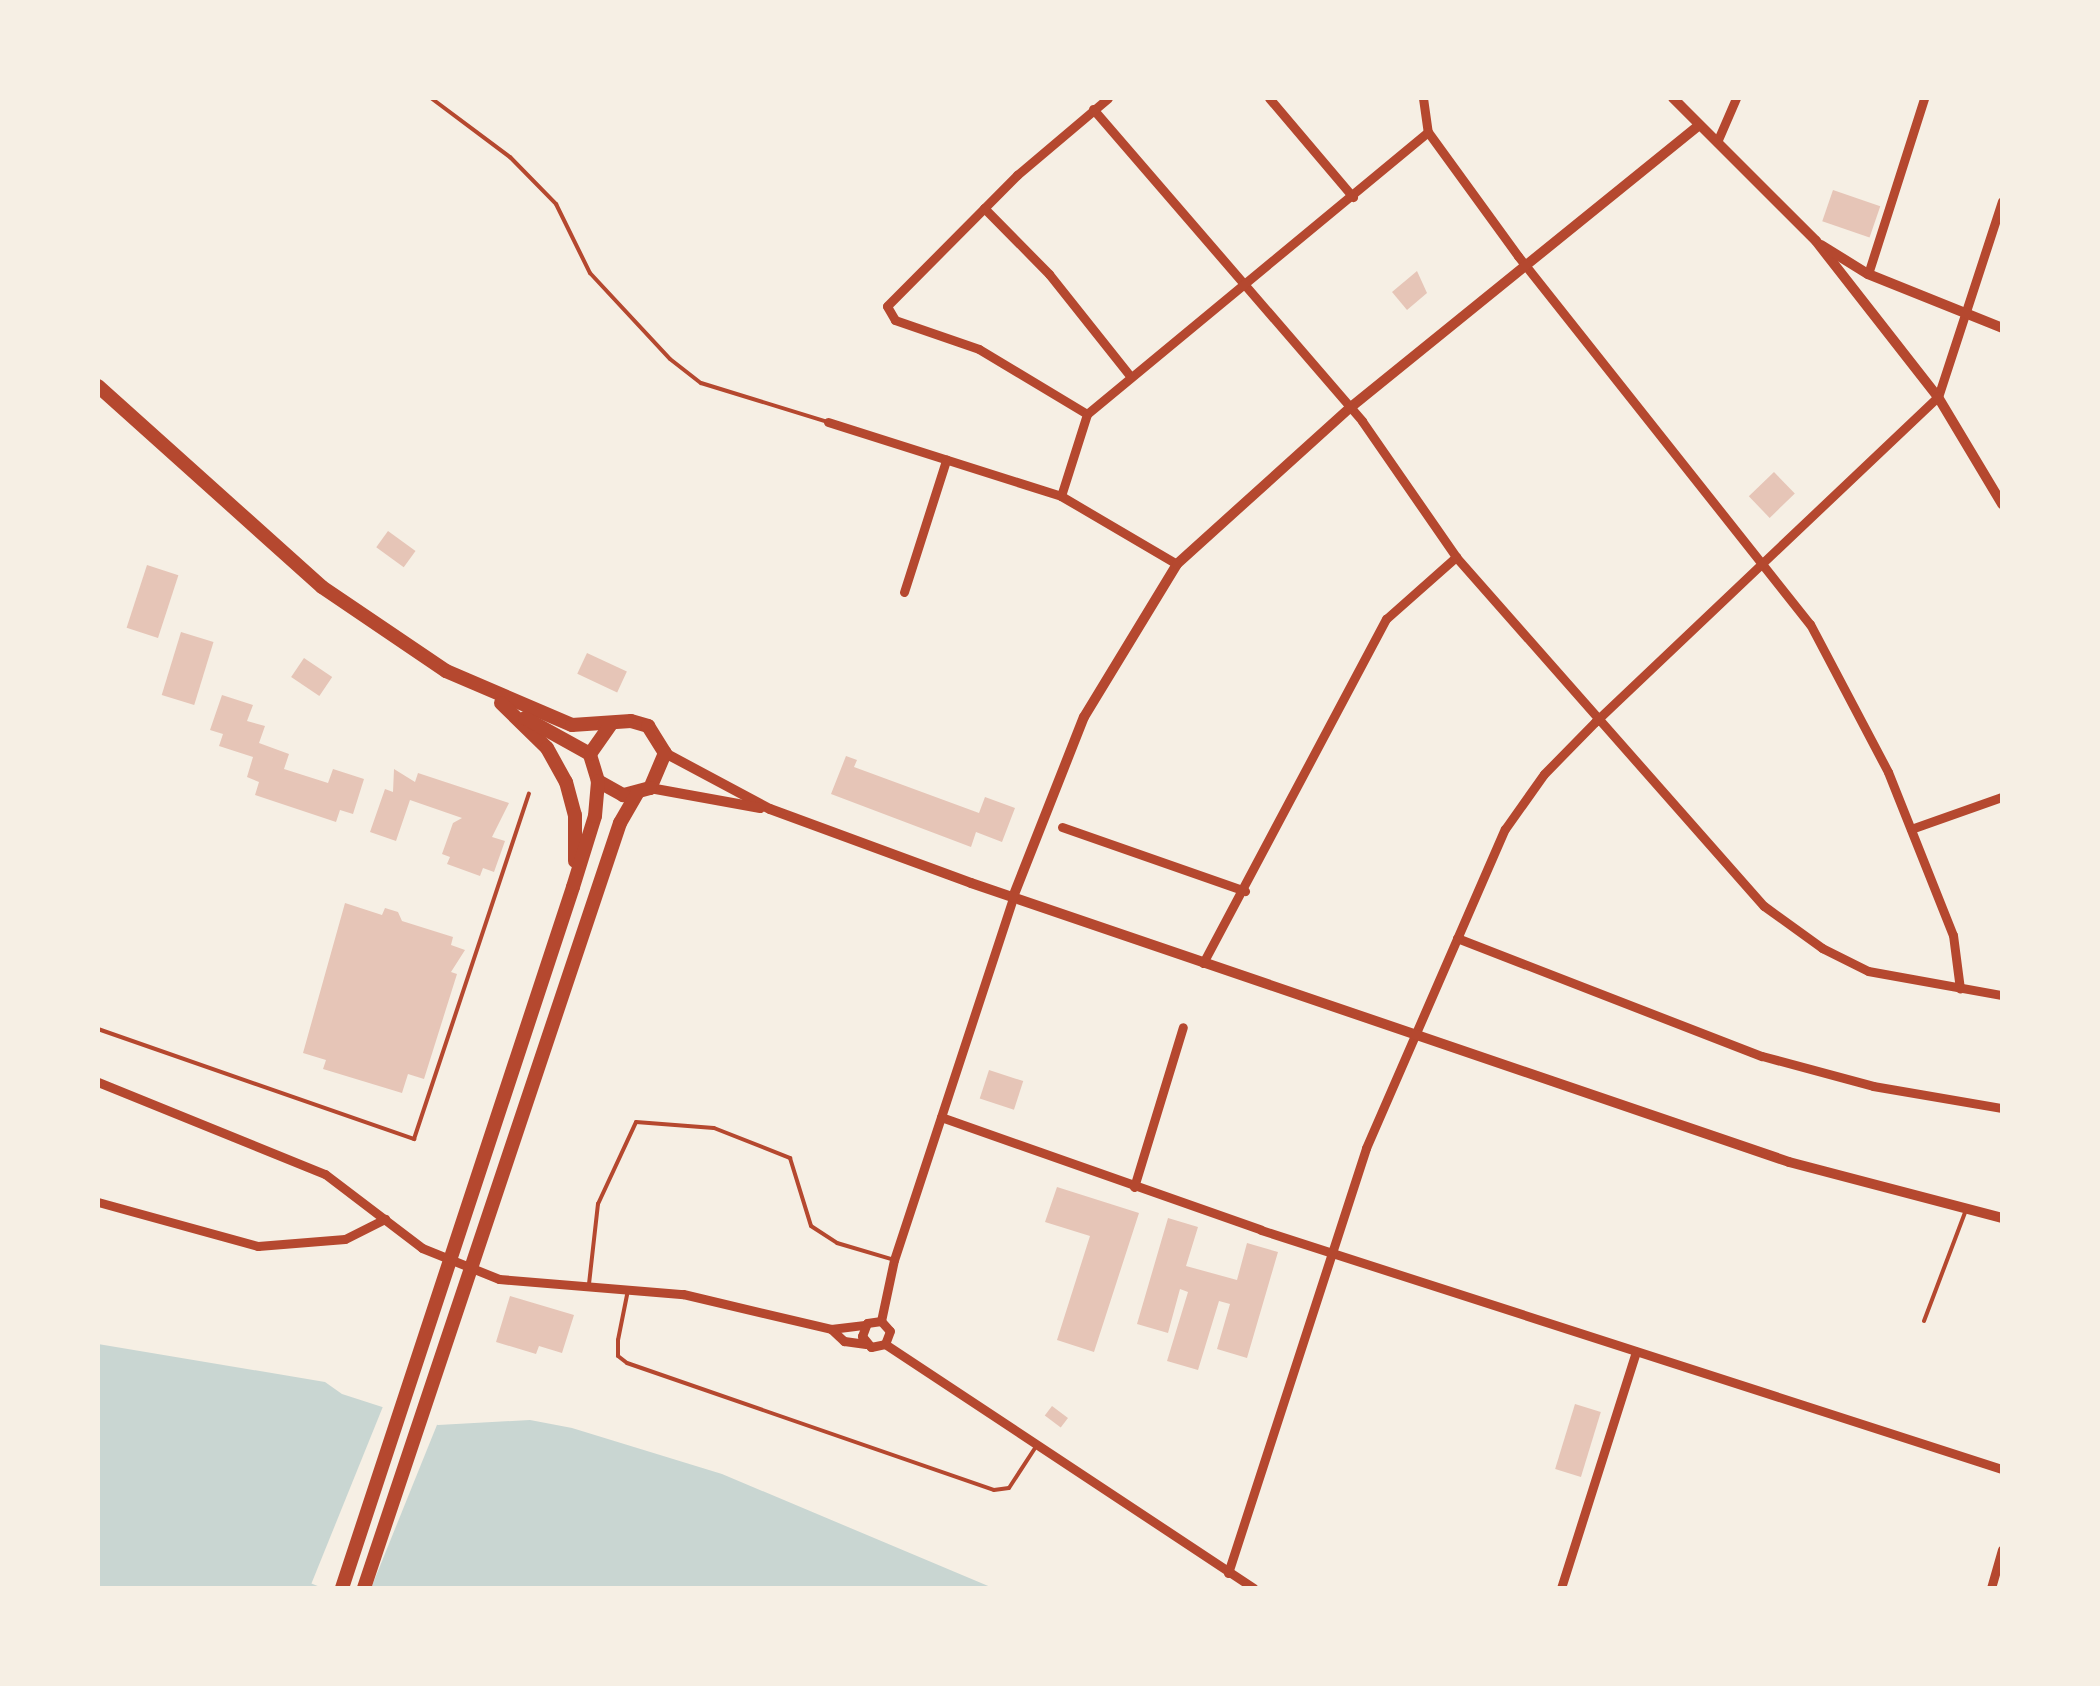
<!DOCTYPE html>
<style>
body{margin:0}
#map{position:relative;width:2100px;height:1686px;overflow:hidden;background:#f6efe4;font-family:"Space Grotesk",sans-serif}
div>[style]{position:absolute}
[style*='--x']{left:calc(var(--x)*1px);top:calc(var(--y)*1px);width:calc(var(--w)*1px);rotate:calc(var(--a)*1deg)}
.water>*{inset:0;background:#c9d6d2}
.pier>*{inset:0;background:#f6efe4;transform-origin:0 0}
.building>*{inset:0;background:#e6c5b7;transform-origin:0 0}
.service>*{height:4px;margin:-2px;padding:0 2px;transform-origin:2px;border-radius:2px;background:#b5482f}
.minor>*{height:9px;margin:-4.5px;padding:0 4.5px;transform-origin:4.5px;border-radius:4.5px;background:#b5482f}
.tertiary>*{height:10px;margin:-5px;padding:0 5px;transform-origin:5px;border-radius:5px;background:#b5482f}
.primary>*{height:14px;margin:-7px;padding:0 7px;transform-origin:7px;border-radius:7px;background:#b5482f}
span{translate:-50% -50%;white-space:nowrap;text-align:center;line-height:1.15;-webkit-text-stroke:9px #f6efe4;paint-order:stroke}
.frame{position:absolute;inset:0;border:100px solid #f6efe4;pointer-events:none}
</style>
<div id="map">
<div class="water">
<div style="clip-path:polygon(98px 1344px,325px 1382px,342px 1394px,438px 1425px,530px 1420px,572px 1428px,722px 1474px,993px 1588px,98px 1588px)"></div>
</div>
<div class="pier">
<div style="left:386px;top:1399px;width:57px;height:199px;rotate:22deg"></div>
</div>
<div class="building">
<div style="left:1833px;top:190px;width:50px;height:33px;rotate:19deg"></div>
<div style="clip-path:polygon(1417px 271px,1427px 293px,1407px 310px,1392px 292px)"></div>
<div style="left:1774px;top:472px;width:30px;height:35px;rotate:46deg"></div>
<div style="left:388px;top:531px;width:34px;height:20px;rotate:36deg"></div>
<div style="left:147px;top:565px;width:33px;height:66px;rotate:18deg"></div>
<div style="left:181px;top:632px;width:34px;height:66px;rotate:17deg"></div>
<div style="left:587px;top:653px;width:44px;height:23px;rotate:25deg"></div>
<div style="left:304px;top:658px;width:34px;height:23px;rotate:34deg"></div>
<div style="clip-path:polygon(222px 695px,253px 705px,247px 721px,265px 726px,259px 743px,289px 754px,284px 769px,328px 783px,333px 769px,364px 779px,353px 814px,340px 810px,336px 822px,255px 795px,259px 782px,247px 777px,253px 757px,219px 746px,223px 734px,210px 730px)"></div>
<div style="clip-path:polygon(846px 756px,857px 760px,854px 767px,979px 813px,985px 797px,1015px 808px,1002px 842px,976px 832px,971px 847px,831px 794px)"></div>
<div style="clip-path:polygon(394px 769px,415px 782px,418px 773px,509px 803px,492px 837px,505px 841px,494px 872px,483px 868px,480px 876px,447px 864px,450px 857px,442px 854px,453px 823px,462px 818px,410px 800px,396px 841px,370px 832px,385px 789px,393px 792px)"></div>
<div style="clip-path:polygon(345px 903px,382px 915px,385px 908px,398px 912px,402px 921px,453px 937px,451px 945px,465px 950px,451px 972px,457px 974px,424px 1079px,408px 1074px,402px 1093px,323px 1069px,326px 1060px,303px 1053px)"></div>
<div style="left:989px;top:1070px;width:36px;height:30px;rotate:18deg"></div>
<div style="clip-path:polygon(1057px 1187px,1139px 1213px,1094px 1352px,1057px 1340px,1090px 1236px,1045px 1222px)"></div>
<div style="clip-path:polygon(1168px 1218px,1198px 1227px,1186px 1266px,1237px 1280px,1247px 1243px,1278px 1252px,1247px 1358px,1217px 1349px,1230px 1304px,1219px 1301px,1198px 1370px,1167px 1361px,1188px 1292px,1180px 1289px,1168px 1333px,1137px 1324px)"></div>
<div style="clip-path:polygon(510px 1296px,574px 1315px,562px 1353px,539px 1346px,536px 1354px,496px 1342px)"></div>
<div style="left:1575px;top:1404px;width:27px;height:68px;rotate:17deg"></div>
<div style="left:1052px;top:1406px;width:20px;height:12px;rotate:37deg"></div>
</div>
<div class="service">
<div style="--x:431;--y:98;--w:99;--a:36.8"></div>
<div style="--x:510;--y:157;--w:66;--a:45.6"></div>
<div style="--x:556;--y:204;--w:77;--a:63.8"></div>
<div style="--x:590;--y:273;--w:117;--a:47.1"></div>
<div style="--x:670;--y:359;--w:39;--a:38"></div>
<div style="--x:701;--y:383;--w:133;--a:17.1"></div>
<div style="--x:98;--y:1029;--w:335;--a:19.2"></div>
<div style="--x:414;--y:1139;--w:364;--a:-71.6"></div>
<div style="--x:589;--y:1284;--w:81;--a:-83.6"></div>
<div style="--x:598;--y:1204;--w:90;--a:-65.1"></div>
<div style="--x:636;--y:1122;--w:78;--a:4.4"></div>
<div style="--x:714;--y:1128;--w:82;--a:21.5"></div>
<div style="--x:790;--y:1158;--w:71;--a:72.8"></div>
<div style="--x:811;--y:1226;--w:31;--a:33"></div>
<div style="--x:837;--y:1243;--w:56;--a:16.5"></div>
<div style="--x:628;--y:1290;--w:51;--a:101.3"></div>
<div style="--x:618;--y:1340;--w:16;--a:90"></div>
<div style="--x:618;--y:1356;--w:11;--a:38"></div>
<div style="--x:627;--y:1363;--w:388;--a:19.1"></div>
<div style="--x:994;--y:1490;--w:15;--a:-8"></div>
<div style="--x:1009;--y:1488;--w:51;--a:-56.9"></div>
<div style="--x:1924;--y:1321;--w:119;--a:-69.3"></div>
</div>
<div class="minor">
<div style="--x:1269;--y:98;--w:130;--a:49.7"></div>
<div style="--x:1423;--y:98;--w:34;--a:82"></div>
<div style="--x:1428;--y:132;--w:153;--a:54"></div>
<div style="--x:1518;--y:256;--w:470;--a:51.6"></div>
<div style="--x:1810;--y:624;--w:167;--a:62.2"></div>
<div style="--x:1888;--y:772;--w:175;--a:68.3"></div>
<div style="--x:1953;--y:935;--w:54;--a:82.6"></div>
<div style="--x:1093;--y:109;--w:412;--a:49.2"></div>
<div style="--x:1362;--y:421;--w:165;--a:55.3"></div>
<div style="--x:1456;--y:557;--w:465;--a:48.6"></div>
<div style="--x:1764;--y:906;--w:72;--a:35.9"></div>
<div style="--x:1822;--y:948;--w:51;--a:26.6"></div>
<div style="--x:1868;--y:971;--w:136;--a:10.2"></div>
<div style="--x:1717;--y:142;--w:48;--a:-66.6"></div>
<div style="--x:984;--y:208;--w:93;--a:45.4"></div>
<div style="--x:1049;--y:274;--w:130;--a:51.5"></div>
<div style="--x:1868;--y:274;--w:185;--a:-72.3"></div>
<div style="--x:1087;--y:414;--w:126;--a:-149"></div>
<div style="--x:979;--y:349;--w:89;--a:-161"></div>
<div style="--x:895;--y:320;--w:16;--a:-120"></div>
<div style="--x:887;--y:306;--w:185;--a:-45.2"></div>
<div style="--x:1017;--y:175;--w:119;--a:-40.2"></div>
<div style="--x:828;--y:422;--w:244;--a:17.6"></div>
<div style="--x:1061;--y:496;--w:134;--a:30.4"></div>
<div style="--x:1061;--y:496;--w:86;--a:-72.4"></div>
<div style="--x:1087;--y:414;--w:442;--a:-39.6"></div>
<div style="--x:904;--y:592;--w:139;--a:-72.3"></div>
<div style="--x:1062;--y:827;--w:194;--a:19.3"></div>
<div style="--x:1911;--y:829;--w:96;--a:-19.4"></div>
<div style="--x:1457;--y:938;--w:327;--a:21.2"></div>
<div style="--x:1762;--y:1056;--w:115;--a:15.1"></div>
<div style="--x:1873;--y:1086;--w:131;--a:9.7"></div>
<div style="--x:1203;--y:963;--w:390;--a:-62"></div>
<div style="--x:1386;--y:619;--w:94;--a:-41.5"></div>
<div style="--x:98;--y:1082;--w:245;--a:22.1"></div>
<div style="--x:325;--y:1174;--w:122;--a:37.3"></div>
<div style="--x:422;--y:1248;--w:83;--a:21.9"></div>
<div style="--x:499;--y:1279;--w:185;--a:4.7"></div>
<div style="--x:683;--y:1294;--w:152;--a:13.3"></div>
<div style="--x:831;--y:1329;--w:34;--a:-7"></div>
<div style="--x:941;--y:1117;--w:339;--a:19.4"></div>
<div style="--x:1261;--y:1230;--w:779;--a:17.88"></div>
<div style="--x:1134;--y:1187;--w:167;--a:-73"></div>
<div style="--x:98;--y:1202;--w:166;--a:15.4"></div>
<div style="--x:258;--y:1246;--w:87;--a:-4.6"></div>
<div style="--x:345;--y:1239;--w:45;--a:-26.6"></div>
<div style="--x:881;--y:1321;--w:62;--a:-78"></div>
<div style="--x:894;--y:1260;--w:382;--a:-71.8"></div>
<div style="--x:881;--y:1321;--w:14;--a:172"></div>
<div style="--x:867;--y:1323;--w:14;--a:111"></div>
<div style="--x:862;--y:1336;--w:14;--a:51"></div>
<div style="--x:871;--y:1347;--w:14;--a:-12"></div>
<div style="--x:881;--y:1321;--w:13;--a:48"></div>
<div style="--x:890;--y:1331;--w:14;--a:111"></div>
<div style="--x:831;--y:1329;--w:18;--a:43"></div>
<div style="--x:844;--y:1341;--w:22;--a:8"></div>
<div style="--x:885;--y:1344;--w:442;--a:33.5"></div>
<div style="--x:1228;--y:1573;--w:447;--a:-72"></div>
<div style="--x:1366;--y:1148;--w:348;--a:-66.5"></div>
<div style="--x:1505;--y:829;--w:67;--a:-54.7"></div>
<div style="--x:1544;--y:774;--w:73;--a:-45.6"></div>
<div style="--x:1595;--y:722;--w:473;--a:-43.5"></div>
<div style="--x:1938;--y:397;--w:206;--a:-71.9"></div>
<div style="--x:1561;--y:1588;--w:248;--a:-72.4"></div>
<div style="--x:1991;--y:1588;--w:40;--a:-74"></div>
</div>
<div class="tertiary">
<div style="--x:1673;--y:98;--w:202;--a:45"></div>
<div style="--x:1816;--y:241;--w:198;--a:52"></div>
<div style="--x:1938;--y:397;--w:125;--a:59.1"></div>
<div style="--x:1821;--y:245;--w:55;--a:31.7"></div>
<div style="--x:1868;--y:274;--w:144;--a:21.9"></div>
<div style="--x:665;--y:753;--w:119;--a:28.1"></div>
<div style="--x:770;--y:809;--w:214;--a:20.2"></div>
<div style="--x:971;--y:883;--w:864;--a:18.83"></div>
<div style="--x:1789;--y:1162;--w:220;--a:14.7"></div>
<div style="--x:650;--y:788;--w:112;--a:10.3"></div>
<div style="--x:1013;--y:897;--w:193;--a:-68.5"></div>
<div style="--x:1084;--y:717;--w:179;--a:-58.7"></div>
<div style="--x:1177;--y:564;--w:234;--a:-42.1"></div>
<div style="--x:1351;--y:407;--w:448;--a:-39"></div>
</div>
<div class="primary">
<div style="--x:98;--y:386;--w:301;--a:41.9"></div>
<div style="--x:322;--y:587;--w:150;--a:34.1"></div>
<div style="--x:446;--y:671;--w:137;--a:23.2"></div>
<div style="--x:572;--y:725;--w:59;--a:-3.9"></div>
<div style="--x:631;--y:721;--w:18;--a:16"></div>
<div style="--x:648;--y:726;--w:32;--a:58"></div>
<div style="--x:665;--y:753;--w:38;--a:113"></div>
<div style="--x:650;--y:788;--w:28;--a:165"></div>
<div style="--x:623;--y:795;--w:29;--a:-151"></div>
<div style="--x:598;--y:781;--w:28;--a:-107"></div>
<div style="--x:590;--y:754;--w:37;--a:-55"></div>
<div style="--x:501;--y:703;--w:64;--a:44.4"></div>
<div style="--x:547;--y:748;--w:39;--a:61"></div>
<div style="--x:566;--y:782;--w:34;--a:75"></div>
<div style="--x:575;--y:815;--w:46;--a:90"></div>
<div style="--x:525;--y:718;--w:74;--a:29"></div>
<div style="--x:342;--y:1588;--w:738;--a:-71.76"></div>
<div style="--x:573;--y:887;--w:74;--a:-72.8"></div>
<div style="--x:595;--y:816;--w:35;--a:-85"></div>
<div style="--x:364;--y:1588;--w:807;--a:-71.5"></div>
<div style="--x:620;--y:823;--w:34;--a:-60"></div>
</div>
<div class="frame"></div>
</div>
